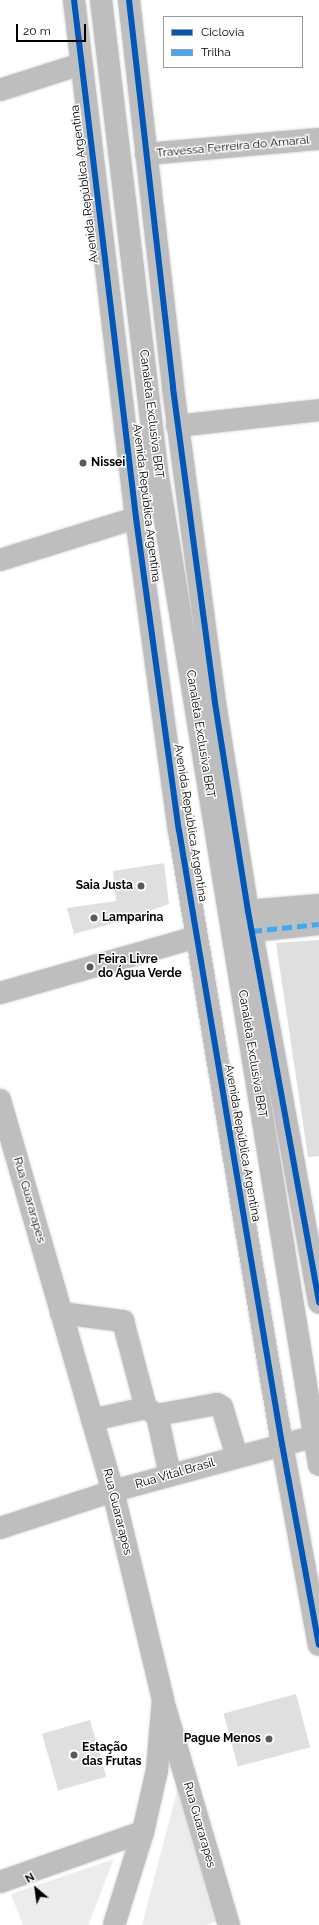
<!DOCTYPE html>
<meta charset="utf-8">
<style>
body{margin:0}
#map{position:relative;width:319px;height:1925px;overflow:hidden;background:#fff;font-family:Raleway,sans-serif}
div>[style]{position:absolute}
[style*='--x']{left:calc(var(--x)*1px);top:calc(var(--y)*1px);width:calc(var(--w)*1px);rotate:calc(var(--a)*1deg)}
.green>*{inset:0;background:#ececec}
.building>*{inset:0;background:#dfdfdf;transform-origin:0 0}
.roads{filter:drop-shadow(0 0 1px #dbdbdb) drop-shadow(0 0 1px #dbdbdb)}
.minor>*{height:22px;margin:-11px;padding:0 11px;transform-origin:11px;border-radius:11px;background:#bebebe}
.major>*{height:22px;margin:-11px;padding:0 11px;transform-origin:11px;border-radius:11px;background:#bebebe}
.quiet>*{height:5px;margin-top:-2.5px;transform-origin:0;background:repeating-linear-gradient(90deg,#3fa9f5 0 10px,transparent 0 15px)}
.cycleway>*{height:6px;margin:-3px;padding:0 3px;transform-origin:3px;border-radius:3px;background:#0057b8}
.dots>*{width:11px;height:11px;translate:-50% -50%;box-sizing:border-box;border:2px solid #fff;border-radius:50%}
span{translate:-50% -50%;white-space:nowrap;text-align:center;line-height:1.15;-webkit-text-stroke:3px #fff;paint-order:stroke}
.street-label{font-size:12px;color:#000}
.poi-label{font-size:12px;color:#000;font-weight:700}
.left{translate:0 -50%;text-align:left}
.right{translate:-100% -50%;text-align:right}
.legend{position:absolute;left:163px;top:16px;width:140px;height:52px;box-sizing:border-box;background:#fff;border:1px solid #999;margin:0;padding:5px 7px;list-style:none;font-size:12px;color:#000}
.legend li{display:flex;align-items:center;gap:8px;height:20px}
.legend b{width:20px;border:1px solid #999}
.north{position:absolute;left:16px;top:1869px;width:40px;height:40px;-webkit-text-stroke:3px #fff;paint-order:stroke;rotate:331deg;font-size:11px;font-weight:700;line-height:16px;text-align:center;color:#000}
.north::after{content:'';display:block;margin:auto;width:14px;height:18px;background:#000;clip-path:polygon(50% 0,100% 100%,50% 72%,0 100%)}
.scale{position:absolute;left:16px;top:24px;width:70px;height:18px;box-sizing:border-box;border:2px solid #000;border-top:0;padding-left:5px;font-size:12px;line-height:14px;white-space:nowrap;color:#000;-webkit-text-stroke:3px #fff;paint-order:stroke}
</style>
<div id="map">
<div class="green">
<div style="clip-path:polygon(181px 1776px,217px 1921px,206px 1925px,142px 1925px)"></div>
<div style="clip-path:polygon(114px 1859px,88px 1925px,23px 1925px,11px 1894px)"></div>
</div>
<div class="building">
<div style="clip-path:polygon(164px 863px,169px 904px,118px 922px,74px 934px,67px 908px,116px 901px,113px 871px)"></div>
<div style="clip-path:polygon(319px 940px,319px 1156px,308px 1157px,276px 943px)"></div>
<div style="left:296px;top:1694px;width:55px;height:75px;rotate:75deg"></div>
<div style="left:90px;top:1720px;width:59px;height:50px;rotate:74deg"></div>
</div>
<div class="roads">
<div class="minor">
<div style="--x:74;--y:0;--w:522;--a:83.17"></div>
<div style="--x:136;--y:518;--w:315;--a:82.2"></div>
<div style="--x:179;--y:830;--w:623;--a:80.48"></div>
<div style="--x:282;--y:1444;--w:204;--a:79.6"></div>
<div style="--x:101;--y:0;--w:474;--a:83.2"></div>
<div style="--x:157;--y:471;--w:1007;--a:80.74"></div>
<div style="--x:129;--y:0;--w:390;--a:83.5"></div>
<div style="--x:173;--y:388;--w:318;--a:82.4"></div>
<div style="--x:215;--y:703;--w:211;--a:81"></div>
<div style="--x:248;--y:911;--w:398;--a:79.7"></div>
<div style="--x:0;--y:90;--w:85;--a:-17.8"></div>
<div style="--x:146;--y:154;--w:174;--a:-5"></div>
<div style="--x:177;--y:426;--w:143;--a:-6.4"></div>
<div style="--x:0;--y:560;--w:142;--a:-17.2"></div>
<div style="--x:136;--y:518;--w:14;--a:-65"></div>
<div style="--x:248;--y:911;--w:71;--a:-4.8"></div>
<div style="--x:252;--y:931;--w:67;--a:-6"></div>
<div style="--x:0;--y:993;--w:204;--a:-15.9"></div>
<div style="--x:61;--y:1313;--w:63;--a:7.4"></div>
<div style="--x:123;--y:1321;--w:90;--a:75.2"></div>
<div style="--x:146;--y:1408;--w:13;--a:32"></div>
<div style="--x:157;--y:1415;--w:61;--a:-10.4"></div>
<div style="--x:217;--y:1404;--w:6;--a:31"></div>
<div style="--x:222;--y:1407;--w:52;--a:73.3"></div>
<div style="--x:157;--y:1415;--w:61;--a:77.8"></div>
<div style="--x:92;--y:1420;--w:55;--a:-12.5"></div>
<div style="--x:0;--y:1528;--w:119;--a:-18.1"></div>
<div style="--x:113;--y:1491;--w:213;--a:-15.2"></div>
<div style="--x:163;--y:1701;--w:234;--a:73.6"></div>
<div style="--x:0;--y:1882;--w:151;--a:-19.3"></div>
</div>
<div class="major">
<div style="--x:0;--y:1100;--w:407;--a:73.9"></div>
<div style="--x:113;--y:1491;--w:215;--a:76.5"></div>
<div style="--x:163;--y:1700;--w:70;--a:94.9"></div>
<div style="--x:157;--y:1770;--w:64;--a:102.7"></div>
<div style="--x:143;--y:1832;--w:97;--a:107.3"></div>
</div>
</div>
<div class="quiet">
<div style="--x:252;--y:931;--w:67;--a:-6"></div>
</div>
<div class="cycleway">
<div style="--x:74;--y:0;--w:522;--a:83.17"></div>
<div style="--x:136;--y:518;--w:315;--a:82.2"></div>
<div style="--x:179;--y:830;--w:623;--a:80.48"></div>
<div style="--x:282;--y:1444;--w:204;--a:79.6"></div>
<div style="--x:129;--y:0;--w:390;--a:83.5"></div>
<div style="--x:173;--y:388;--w:318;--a:82.4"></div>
<div style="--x:215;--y:703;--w:211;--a:81"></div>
<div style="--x:248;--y:911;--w:398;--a:79.7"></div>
</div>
<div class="dots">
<div style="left:83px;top:463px;background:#595959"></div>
<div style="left:141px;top:886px;background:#595959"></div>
<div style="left:94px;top:918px;background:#595959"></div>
<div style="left:90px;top:967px;background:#595959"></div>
<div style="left:269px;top:1739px;background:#595959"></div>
<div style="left:74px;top:1755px;background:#595959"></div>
</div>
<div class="street-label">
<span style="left:233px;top:147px;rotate:-5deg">Travessa Ferreira do Amaral</span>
<span style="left:85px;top:184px;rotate:-97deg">Avenida República Argentina</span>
<span style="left:151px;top:414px;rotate:83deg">Canaleta Exclusiva BRT</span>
<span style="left:146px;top:503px;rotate:83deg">Avenida República Argentina</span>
<span style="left:200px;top:734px;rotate:81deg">Canaleta Exclusiva BRT</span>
<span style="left:190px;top:823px;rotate:81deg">Avenida República Argentina</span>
<span style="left:252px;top:1054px;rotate:81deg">Canaleta Exclusiva BRT</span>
<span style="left:242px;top:1143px;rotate:80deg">Avenida República Argentina</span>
<span style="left:29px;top:1200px;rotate:74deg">Rua Guararapes</span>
<span style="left:175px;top:1474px;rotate:-16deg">Rua Vital Brasil</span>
<span style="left:117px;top:1512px;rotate:76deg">Rua Guararapes</span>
<span style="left:199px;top:1825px;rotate:74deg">Rua Guararapes</span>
</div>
<div class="poi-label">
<span class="left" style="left:91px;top:463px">Nissei</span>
<span class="right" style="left:133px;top:886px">Saia Justa</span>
<span class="left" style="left:102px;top:918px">Lamparina</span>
<span class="left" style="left:98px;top:967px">Feira Livre<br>do Água Verde</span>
<span class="right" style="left:261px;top:1739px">Pague Menos</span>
<span class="left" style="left:82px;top:1755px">Estação<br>das Frutas</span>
</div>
<ul class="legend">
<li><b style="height:5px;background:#0057b8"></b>Ciclovia</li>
<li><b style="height:5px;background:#3fa9f5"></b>Trilha</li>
</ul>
<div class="north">N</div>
<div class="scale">20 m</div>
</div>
